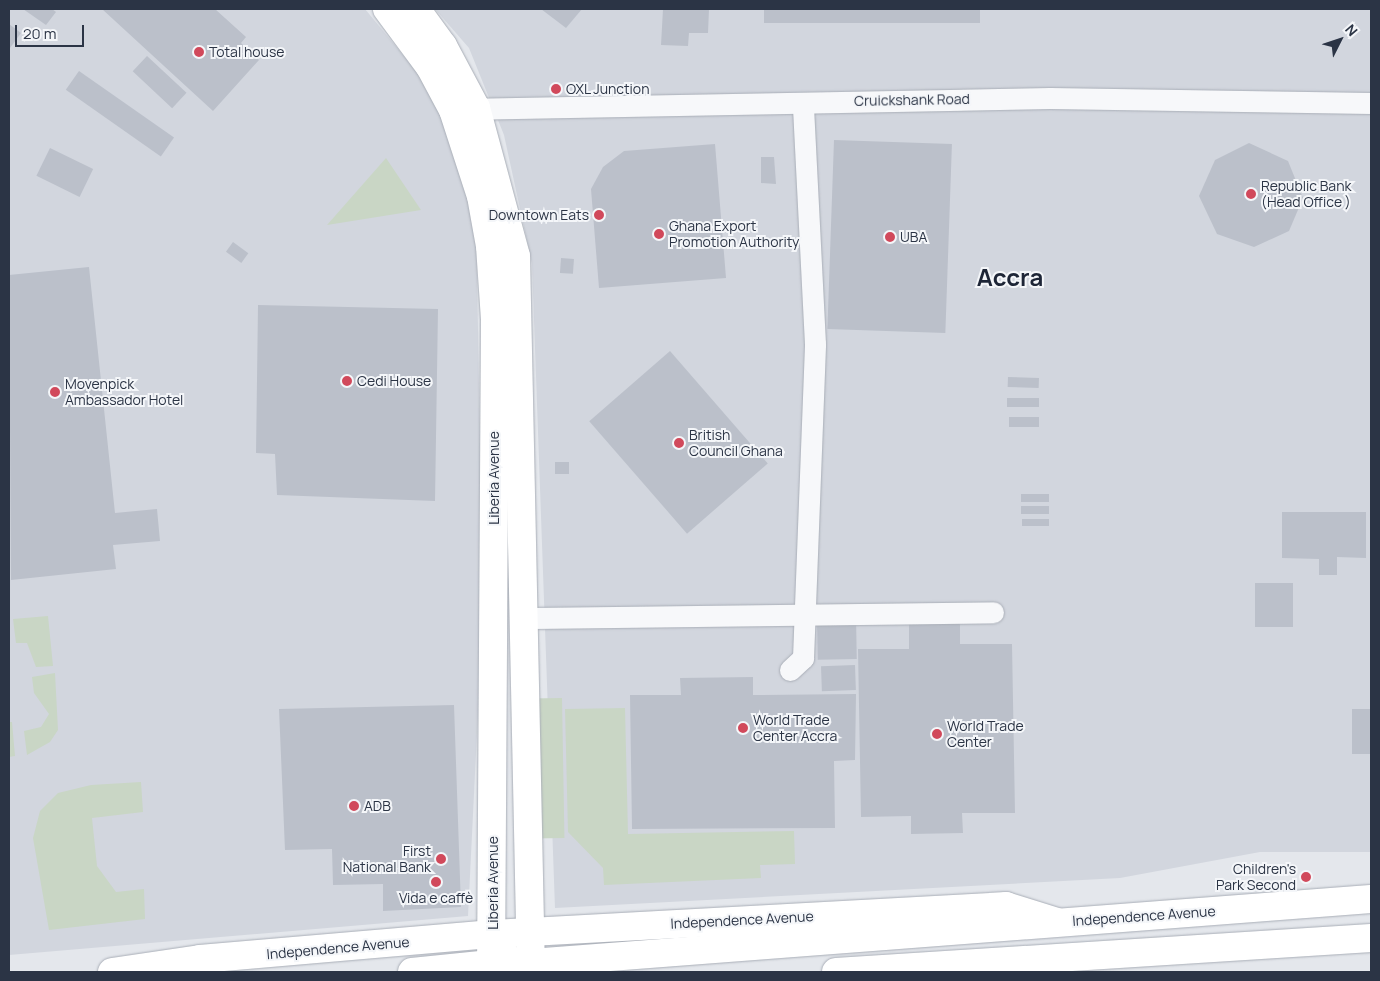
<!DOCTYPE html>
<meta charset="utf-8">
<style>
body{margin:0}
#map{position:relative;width:1380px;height:981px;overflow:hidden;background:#e4e7ec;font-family:Manrope,sans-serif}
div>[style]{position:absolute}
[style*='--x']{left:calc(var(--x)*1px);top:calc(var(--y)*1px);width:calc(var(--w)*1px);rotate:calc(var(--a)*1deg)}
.built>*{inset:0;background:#d2d6de}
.green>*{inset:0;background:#c9d6c5;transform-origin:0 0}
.building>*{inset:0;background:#bbc0ca;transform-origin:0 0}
.roads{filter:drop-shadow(0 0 1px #a9aeb7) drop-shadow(0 0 1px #a9aeb7)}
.street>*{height:21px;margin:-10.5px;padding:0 10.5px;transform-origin:10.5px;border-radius:10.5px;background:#f7f8fa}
.primary>*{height:28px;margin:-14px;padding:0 14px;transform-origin:14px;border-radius:14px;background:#fff}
.dots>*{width:14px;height:14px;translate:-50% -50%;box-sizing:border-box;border:2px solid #f4f6f9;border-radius:50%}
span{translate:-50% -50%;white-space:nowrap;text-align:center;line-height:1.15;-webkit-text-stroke:4px #f4f6f9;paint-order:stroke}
.poi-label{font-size:14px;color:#2b3445}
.left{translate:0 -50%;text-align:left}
.right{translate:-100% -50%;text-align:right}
.street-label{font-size:14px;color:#2b3445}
.town-label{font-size:24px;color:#1d2536;font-weight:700}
.frame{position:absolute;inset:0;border:10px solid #2b3445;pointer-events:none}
.north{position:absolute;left:1315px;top:15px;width:50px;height:50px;-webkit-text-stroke:4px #f4f6f9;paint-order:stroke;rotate:49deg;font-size:14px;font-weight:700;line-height:20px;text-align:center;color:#2b3445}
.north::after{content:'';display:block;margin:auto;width:18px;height:22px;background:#2b3445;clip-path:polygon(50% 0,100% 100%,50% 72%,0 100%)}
.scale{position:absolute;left:15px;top:25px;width:69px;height:22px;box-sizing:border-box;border:2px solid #2b3445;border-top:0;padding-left:6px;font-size:15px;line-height:18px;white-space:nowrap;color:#2b3445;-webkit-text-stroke:4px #f4f6f9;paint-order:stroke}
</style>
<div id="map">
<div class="built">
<div style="clip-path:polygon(9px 9px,365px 9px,436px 95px,476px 218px,483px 611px,468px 916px,9px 955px)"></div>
<div style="clip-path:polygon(435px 9px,1371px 9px,1371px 852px,1260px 852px,1120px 878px,555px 908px,532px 264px,504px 135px,469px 48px)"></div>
</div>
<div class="green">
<div style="clip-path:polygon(386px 158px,421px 210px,327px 225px)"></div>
<div style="clip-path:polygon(48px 616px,53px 666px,36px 667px,27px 643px,16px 643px,13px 619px)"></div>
<div style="clip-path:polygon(55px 673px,58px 730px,50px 742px,27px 755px,24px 731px,41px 727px,49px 714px,34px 693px,32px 677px)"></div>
<div style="left:562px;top:698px;width:140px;height:33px;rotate:89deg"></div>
<div style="clip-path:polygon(625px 708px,628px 834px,794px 831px,795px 864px,760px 865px,761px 878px,604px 885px,603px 868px,568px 832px,565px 709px)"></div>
<div style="clip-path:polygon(9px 722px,12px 722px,15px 756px,9px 757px)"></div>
<div style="clip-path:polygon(141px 782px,143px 812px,92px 818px,97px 866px,116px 892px,144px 889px,145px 919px,49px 930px,33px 838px,40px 811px,58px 793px,91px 785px)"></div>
</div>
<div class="building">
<div style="clip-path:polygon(23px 9px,52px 9px,56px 12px,46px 25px)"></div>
<div style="clip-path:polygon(102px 9px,215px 9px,246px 37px,241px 43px,259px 60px,213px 111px)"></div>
<div style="clip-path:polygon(541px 9px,582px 9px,566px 28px)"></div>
<div style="clip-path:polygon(663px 9px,709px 9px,708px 33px,689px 33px,688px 46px,661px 45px)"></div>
<div style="left:764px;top:9px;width:216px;height:14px"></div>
<div style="clip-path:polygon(9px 24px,21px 33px,10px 48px,9px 47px)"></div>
<div style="left:147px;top:56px;width:54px;height:21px;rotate:43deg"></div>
<div style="left:79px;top:71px;width:116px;height:23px;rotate:35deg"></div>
<div style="left:834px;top:140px;width:118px;height:189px;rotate:2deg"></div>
<div style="clip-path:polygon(1249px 143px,1288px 161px,1303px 198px,1289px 231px,1254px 247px,1217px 234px,1199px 196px,1215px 160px)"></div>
<div style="clip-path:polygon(715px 144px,726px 278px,599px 288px,591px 189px,603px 167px,624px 151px)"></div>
<div style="left:50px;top:148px;width:48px;height:31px;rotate:26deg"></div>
<div style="clip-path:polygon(761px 157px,774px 157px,776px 184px,761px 183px)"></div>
<div style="left:233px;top:242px;width:19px;height:12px;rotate:36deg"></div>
<div style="left:561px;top:258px;width:13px;height:15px;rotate:4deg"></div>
<div style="clip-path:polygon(89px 267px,115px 513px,157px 509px,160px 541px,113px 545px,116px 569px,11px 580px,9px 275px)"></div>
<div style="clip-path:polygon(258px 305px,438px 309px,435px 501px,277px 495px,275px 454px,256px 453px)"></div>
<div style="left:670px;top:351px;width:149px;height:107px;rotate:49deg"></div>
<div style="left:1008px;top:377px;width:31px;height:10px;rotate:2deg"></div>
<div style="left:1007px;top:398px;width:32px;height:9px"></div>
<div style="left:1009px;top:417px;width:30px;height:10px"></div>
<div style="left:555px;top:462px;width:14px;height:12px"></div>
<div style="left:1021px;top:494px;width:28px;height:8px"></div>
<div style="left:1021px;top:506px;width:28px;height:8px"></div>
<div style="clip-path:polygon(1282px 512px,1366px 512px,1366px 558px,1337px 557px,1337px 575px,1319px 575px,1319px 559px,1282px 558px)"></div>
<div style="left:1022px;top:519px;width:27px;height:7px"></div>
<div style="left:1255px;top:583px;width:38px;height:44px"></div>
<div style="left:856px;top:616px;width:43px;height:39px;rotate:89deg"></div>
<div style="clip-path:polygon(909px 622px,960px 622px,960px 644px,1012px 644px,1015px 813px,962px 813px,963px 833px,911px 834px,911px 816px,861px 817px,858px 649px,909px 649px)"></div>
<div style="left:855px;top:665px;width:25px;height:34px;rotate:88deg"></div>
<div style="clip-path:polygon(753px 677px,753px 695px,856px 694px,855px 760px,834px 761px,835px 828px,632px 829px,630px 695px,681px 695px,680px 678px)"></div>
<div style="clip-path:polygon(454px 705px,461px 907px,383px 911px,383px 884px,333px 885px,332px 849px,285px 850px,279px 709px)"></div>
<div style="left:1352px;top:709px;width:19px;height:45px"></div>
</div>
<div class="roads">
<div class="street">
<div style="--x:462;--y:109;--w:588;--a:-1.07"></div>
<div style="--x:1050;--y:98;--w:321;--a:0.9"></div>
<div style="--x:523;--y:618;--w:470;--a:-0.7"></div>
<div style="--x:790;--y:670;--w:18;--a:-43"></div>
<div style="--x:803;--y:658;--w:314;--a:-87.8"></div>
<div style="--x:815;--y:344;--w:241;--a:-92.9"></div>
</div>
<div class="primary">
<div style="--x:387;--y:9;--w:72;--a:53.4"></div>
<div style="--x:430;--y:67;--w:49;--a:61.9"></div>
<div style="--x:453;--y:110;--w:90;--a:72"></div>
<div style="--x:481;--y:196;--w:51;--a:79.8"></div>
<div style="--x:490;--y:246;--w:73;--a:86.1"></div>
<div style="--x:495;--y:319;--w:653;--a:90.35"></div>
<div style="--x:416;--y:9;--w:46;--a:53.9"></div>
<div style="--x:443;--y:46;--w:70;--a:62"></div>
<div style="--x:476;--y:108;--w:153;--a:74.9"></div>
<div style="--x:516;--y:256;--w:716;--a:88.8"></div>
<div style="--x:112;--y:972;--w:89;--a:-8.4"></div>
<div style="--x:200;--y:959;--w:294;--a:-4.9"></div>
<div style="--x:493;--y:934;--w:514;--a:-3.12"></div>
<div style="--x:1006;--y:906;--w:53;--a:17.4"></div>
<div style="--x:412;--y:972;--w:79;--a:-5.8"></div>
<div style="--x:491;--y:964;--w:17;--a:-28"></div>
<div style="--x:517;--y:972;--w:17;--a:-33"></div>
<div style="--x:531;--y:963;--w:842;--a:-4.36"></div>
<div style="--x:836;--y:972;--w:536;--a:-3.64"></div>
</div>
</div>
<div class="dots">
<div style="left:199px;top:52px;background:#d1495b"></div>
<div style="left:556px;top:89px;background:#d1495b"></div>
<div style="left:1251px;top:194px;background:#d1495b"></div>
<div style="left:599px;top:215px;background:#d1495b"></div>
<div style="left:659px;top:234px;background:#d1495b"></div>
<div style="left:890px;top:237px;background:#d1495b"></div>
<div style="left:347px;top:381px;background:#d1495b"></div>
<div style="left:55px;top:392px;background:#d1495b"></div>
<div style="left:679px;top:443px;background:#d1495b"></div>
<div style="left:743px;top:728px;background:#d1495b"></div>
<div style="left:937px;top:734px;background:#d1495b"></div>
<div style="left:354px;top:806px;background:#d1495b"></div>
<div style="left:441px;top:859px;background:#d1495b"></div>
<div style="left:1306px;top:877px;background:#d1495b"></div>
<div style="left:436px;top:882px;background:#d1495b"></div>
</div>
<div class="poi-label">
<span class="left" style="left:209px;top:52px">Total house</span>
<span class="left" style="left:566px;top:89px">OXL Junction</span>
<span class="left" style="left:1261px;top:194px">Republic Bank<br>(Head Office )</span>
<span class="right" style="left:589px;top:215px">Downtown Eats</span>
<span class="left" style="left:669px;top:234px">Ghana Export<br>Promotion Authority</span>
<span class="left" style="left:900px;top:237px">UBA</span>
<span class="left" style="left:357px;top:381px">Cedi House</span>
<span class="left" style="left:65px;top:392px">Movenpick<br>Ambassador Hotel</span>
<span class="left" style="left:689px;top:443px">British<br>Council Ghana</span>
<span class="left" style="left:753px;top:728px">World Trade<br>Center Accra</span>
<span class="left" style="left:947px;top:734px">World Trade<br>Center</span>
<span class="left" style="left:364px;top:806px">ADB</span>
<span class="right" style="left:431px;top:859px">First<br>National Bank</span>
<span class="right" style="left:1296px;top:877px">Children's<br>Park Second</span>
<span style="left:436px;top:898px">Vida e caffè</span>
</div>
<div class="street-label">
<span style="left:912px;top:100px;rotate:-1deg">Cruickshank Road</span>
<span style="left:494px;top:478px;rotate:-90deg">Liberia Avenue</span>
<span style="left:493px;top:883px;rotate:-90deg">Liberia Avenue</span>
<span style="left:1144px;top:916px;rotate:-4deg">Independence Avenue</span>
<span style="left:742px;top:920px;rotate:-3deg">Independence Avenue</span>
<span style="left:338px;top:948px;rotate:-5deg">Independence Avenue</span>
</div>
<div class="town-label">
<span style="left:1010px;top:277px">Accra</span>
</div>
<div class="frame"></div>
<div class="north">N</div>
<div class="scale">20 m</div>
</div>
